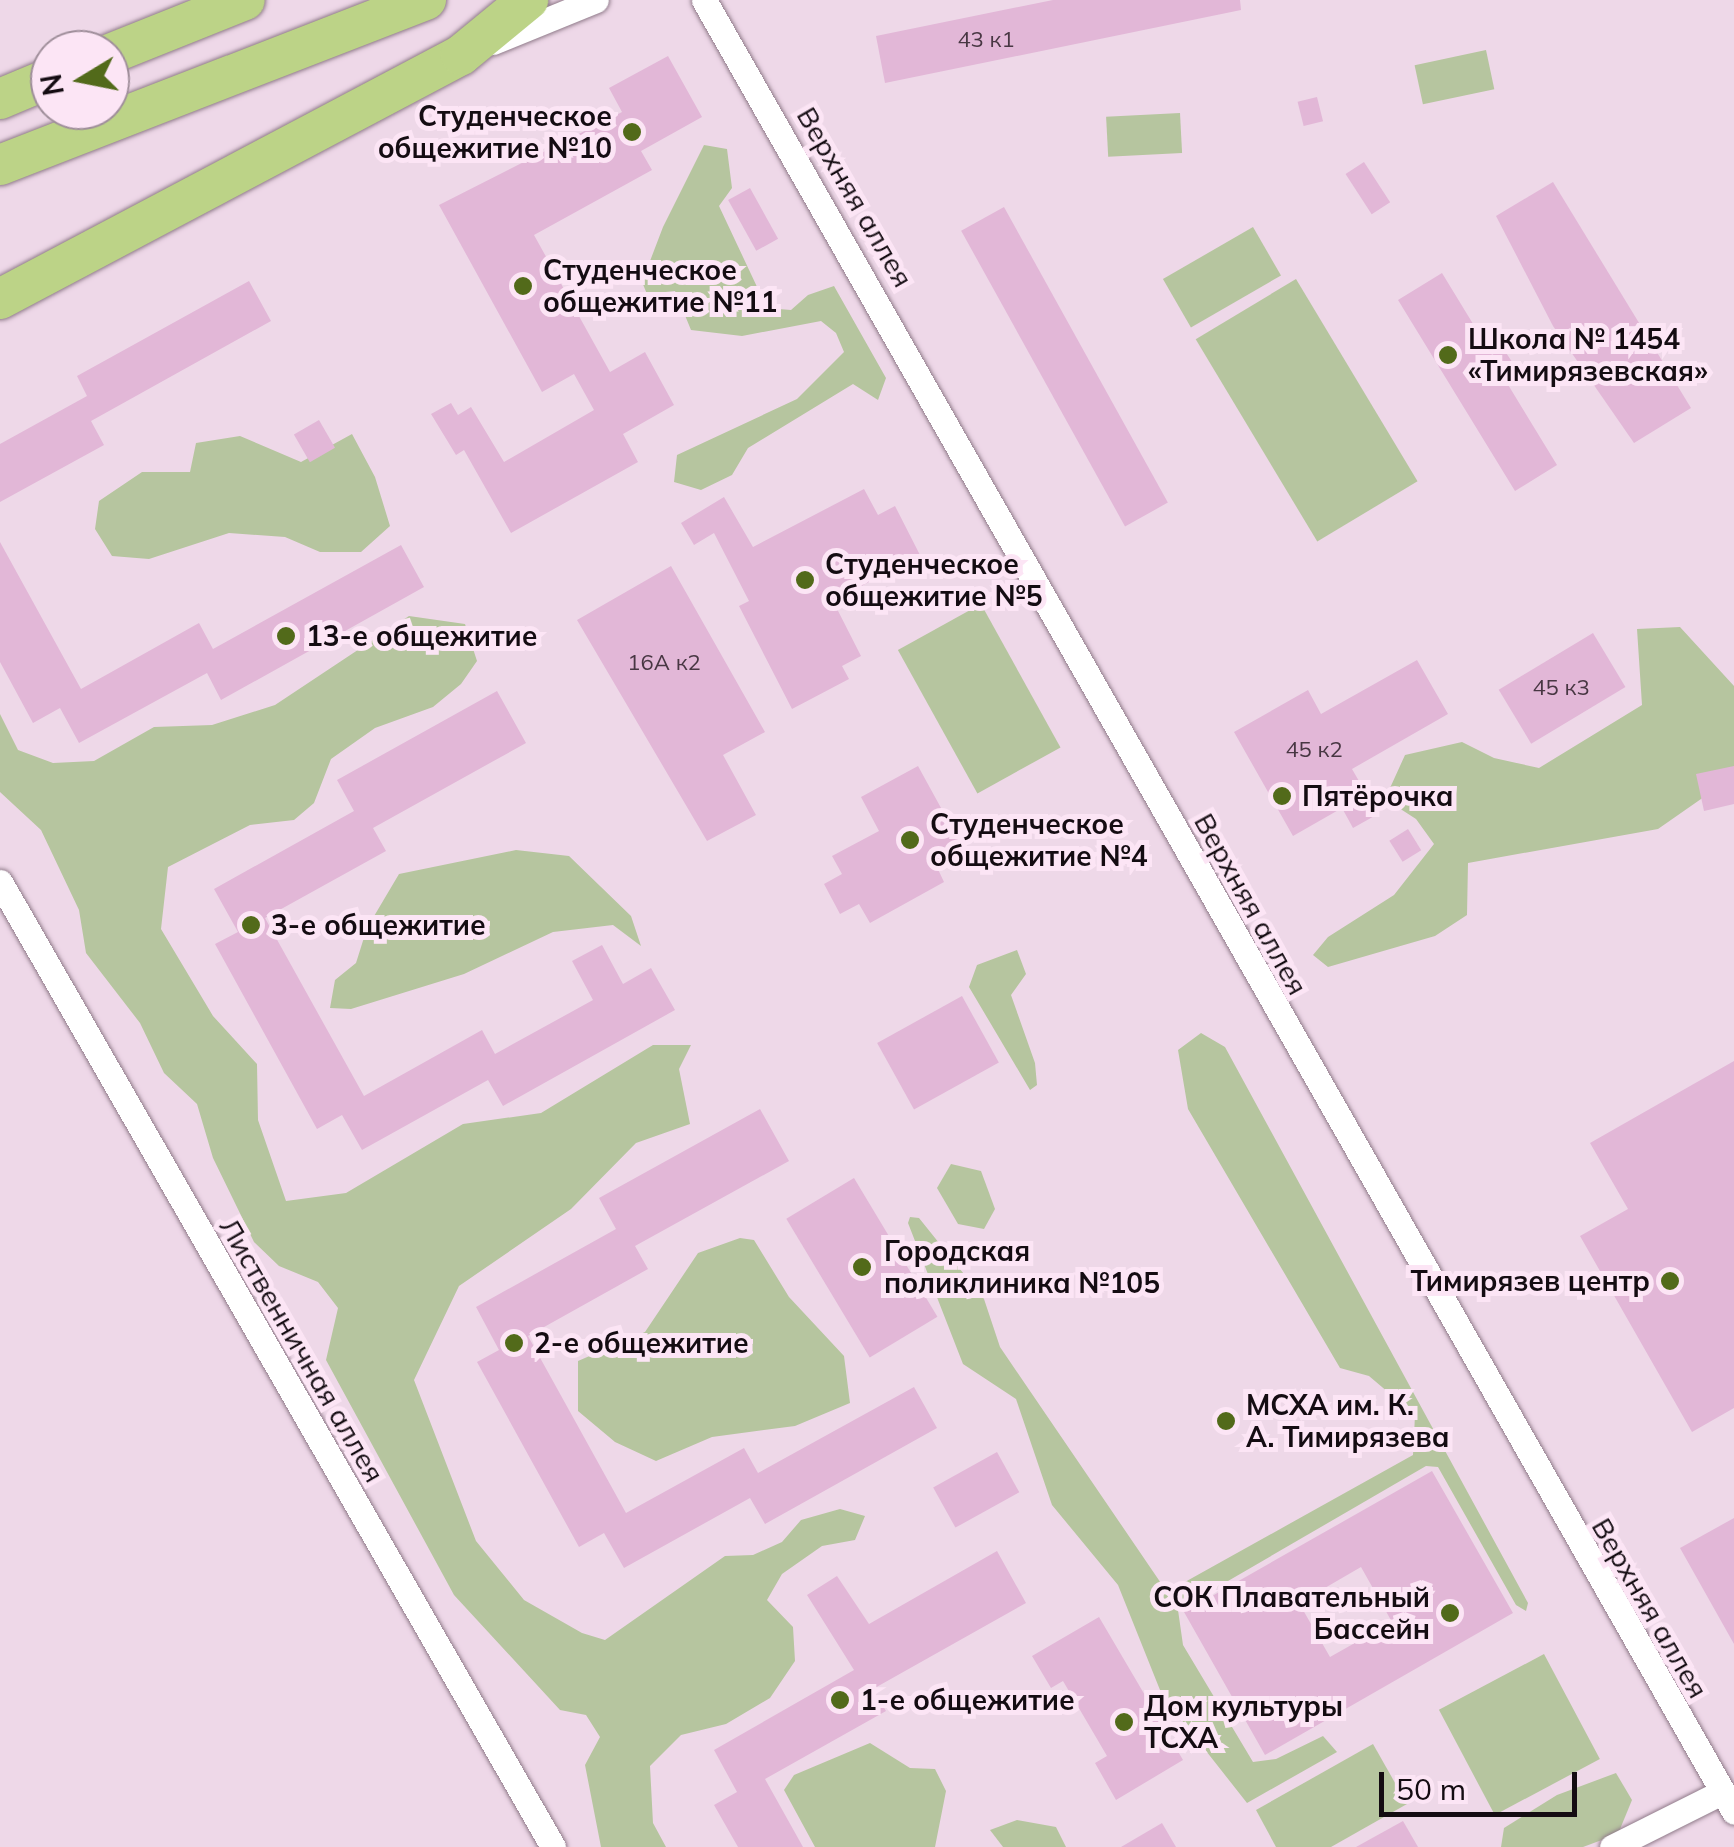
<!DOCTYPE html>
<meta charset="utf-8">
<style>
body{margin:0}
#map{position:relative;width:1734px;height:1847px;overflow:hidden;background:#eed8e8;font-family:Mulish,sans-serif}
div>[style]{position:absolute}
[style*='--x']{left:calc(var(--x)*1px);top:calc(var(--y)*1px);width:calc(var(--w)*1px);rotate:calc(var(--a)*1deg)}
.green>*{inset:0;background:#b6c59f;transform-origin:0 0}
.building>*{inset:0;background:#e2b7d7;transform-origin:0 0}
.roads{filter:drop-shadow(0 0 2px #907b8a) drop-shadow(0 0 2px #907b8a)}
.street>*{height:25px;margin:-12.5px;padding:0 12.5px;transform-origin:12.5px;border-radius:12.5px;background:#fff}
.primary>*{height:40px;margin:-20px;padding:0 20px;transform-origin:20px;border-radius:20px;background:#bcd387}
.dots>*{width:28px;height:28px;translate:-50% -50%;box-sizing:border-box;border:5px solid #fce5f5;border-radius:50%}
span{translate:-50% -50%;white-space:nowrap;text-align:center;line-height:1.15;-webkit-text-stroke:10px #fce5f5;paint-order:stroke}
.number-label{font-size:22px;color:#483743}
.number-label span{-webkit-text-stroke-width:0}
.poi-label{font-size:28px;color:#140c12;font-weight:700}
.right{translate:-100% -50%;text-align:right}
.left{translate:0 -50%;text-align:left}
.street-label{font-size:28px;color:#140c12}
.north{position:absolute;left:30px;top:30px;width:100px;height:100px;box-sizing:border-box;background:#fce5f5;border:2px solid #9f8e9a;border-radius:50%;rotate:260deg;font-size:28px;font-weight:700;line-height:40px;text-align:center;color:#140c12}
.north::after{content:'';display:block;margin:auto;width:35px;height:45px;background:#526a1a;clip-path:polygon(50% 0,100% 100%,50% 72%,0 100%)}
.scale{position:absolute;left:1379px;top:1772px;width:198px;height:45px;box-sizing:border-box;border:5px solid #140c12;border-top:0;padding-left:12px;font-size:30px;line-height:35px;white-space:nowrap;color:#140c12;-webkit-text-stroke:8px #fce5f5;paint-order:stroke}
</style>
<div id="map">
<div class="green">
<div style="left:1486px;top:50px;width:40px;height:73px;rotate:78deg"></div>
<div style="left:1180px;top:113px;width:40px;height:74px;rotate:87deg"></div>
<div style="clip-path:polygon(704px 145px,727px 149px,732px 188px,719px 206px,767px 308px,791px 310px,808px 295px,834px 286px,886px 378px,878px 400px,853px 384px,748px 448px,732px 475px,701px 490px,674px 482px,677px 455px,797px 399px,844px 352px,836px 333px,821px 321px,742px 336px,691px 330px,675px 291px,647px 294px,642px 282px,663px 227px)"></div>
<div style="left:1253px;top:227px;width:56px;height:104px;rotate:60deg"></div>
<div style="left:1296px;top:279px;width:236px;height:117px;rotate:59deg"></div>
<div style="clip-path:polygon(352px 434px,375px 477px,390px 526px,361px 552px,320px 552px,285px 537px,229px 533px,149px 559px,112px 556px,95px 529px,99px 501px,142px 472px,190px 472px,196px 443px,240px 436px,301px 462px)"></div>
<div style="left:981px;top:604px;width:164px;height:95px;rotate:61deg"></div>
<div style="clip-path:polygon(409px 616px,465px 624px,477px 661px,461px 684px,433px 707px,375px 728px,331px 759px,314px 803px,294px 820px,250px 825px,168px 867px,161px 929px,213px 1016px,257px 1064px,258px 1120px,286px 1201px,346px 1193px,463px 1124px,541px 1113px,653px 1045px,691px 1045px,679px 1069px,690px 1124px,636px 1143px,571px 1209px,459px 1286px,414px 1380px,476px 1541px,524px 1600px,582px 1633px,605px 1640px,725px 1556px,753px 1555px,782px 1542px,801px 1520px,840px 1509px,865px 1516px,855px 1540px,822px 1546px,782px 1574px,767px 1600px,793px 1627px,795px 1661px,770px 1698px,726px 1724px,681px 1735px,650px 1766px,653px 1823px,666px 1847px,601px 1847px,585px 1765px,600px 1737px,586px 1715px,560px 1710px,454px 1595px,326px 1360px,338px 1308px,318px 1282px,279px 1266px,254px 1242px,213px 1158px,197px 1104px,164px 1073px,140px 1023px,86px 953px,79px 910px,41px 830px,0 792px,0 714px,18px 750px,53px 763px,94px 761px,154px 727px,212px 725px,275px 705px)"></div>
<div style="clip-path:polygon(1680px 627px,1734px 686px,1734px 776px,1658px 829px,1468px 863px,1467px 915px,1435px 936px,1328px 967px,1313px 955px,1328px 937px,1394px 895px,1434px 844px,1416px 819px,1385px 799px,1405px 755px,1462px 742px,1494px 758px,1539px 768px,1642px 705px,1637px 629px)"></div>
<div style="clip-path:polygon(516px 850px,569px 856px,631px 916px,641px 946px,613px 925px,553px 932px,464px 974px,351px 1009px,330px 1008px,335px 980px,356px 963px,367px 928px,399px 874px)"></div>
<div style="clip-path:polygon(1017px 950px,1026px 974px,1011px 995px,1035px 1063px,1037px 1085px,1030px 1090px,969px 987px,977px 965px)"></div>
<div style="clip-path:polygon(1201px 1033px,1225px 1047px,1528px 1603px,1526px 1611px,1516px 1605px,1438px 1467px,1426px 1466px,1178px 1610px,1183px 1645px,1253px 1762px,1276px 1759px,1323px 1736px,1337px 1752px,1247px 1803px,1162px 1695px,1118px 1585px,1052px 1505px,1016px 1399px,963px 1364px,908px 1223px,910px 1217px,919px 1218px,984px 1299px,1000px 1347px,1167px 1592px,1413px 1455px,1415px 1415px,1369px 1376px,1340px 1368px,1188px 1109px,1178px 1050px)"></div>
<div style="clip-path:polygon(951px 1164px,981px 1171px,995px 1209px,984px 1229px,958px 1224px,937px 1188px)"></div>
<div style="clip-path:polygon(740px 1238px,754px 1240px,789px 1297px,844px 1356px,850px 1403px,795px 1426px,712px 1437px,656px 1461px,615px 1442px,578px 1411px,578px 1361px,645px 1332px,698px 1253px)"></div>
<div style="left:1544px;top:1654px;width:119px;height:119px;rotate:62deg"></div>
<div style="clip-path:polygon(870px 1743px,910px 1768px,935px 1769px,946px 1791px,935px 1847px,815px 1847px,784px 1790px,794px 1775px)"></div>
<div style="clip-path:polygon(1373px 1744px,1407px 1804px,1331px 1847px,1276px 1847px,1256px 1810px)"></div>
<div style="clip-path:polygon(1616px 1773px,1632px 1800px,1618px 1834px,1583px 1847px,1501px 1847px,1504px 1828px,1557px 1795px)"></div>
<div style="clip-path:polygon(1017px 1820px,1056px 1827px,1066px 1847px,1003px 1847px,990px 1830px)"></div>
</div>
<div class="building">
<div style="clip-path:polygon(1053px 0,1240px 0,1241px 10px,885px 83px,876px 36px)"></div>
<div style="clip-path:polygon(668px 56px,702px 117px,641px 151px,652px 170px,534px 235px,610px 372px,645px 352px,674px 405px,623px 434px,638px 462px,511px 533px,464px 450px,456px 455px,431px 414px,451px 403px,458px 415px,471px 407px,504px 462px,594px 410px,574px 374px,542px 392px,439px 205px,622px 112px,609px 88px)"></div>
<div style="left:1317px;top:97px;width:25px;height:20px;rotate:76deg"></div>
<div style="left:1364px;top:162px;width:48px;height:22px;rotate:57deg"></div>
<div style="clip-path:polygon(1553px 182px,1691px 408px,1634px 443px,1553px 326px,1496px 216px)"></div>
<div style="left:750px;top:188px;width:58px;height:25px;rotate:61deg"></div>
<div style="left:1004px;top:207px;width:338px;height:49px;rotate:61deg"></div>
<div style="clip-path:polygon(1442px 273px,1492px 355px,1503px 348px,1514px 365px,1520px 376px,1507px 383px,1557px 465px,1515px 491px,1398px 300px)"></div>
<div style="clip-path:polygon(249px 281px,271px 321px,91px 421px,104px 445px,0 502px,0 444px,87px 396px,77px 376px)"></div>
<div style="left:319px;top:420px;width:32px;height:29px;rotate:60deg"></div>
<div style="clip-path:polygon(864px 489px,878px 515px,895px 506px,920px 555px,833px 601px,861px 656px,842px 666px,849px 679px,792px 709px,739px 606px,749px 601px,714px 533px,694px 545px,681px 523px,724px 497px,753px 547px)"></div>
<div style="clip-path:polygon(0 542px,81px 689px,199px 623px,213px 649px,401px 545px,424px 587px,221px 700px,207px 673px,79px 743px,60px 708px,33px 723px,0 662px)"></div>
<div style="clip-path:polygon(671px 566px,765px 732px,723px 755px,756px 815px,707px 841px,577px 620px)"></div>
<div style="left:1593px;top:633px;width:63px;height:110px;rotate:59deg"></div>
<div style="clip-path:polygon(1417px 660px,1448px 714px,1352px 769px,1378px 814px,1353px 828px,1342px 808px,1293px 836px,1234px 732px,1308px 690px,1321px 714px)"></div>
<div style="clip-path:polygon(497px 691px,526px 743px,373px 828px,386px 851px,265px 918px,315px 1008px,364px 1096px,482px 1030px,495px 1054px,593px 1000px,572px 961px,602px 945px,623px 984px,651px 968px,675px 1010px,503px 1106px,488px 1080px,362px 1150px,342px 1115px,317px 1129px,215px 944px,238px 932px,214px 889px,354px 811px,337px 780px)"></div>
<div style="clip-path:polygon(918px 766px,963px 848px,935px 863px,944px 882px,870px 923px,859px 904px,840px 914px,824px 884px,842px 874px,832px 856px,879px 831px,861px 797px)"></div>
<div style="clip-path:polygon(1734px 766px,1734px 804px,1704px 811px,1696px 774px)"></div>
<div style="left:1408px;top:829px;width:25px;height:22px;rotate:58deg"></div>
<div style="left:962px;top:996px;width:76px;height:97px;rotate:61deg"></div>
<div style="clip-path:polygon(1734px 1061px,1734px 1408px,1692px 1432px,1580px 1236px,1628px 1209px,1590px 1143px)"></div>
<div style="clip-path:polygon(760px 1109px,789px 1161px,635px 1246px,648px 1269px,528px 1336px,626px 1513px,744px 1448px,758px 1473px,914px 1387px,937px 1428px,765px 1524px,750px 1498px,624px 1568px,604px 1533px,579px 1547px,477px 1362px,499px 1350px,476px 1307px,616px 1229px,599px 1198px)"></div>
<div style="left:854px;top:1178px;width:162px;height:79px;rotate:59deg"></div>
<div style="left:997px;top:1452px;width:46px;height:73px;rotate:61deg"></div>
<div style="clip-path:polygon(evenodd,1432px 1471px,1513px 1613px,1265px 1755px,1184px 1612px,1432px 1471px,1361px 1567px,1392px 1622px,1330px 1657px,1299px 1603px,1361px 1567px)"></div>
<div style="clip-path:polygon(1734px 1518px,1734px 1644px,1680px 1548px)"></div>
<div style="clip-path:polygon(997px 1551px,1026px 1603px,873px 1689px,886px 1711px,765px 1779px,803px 1847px,738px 1847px,714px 1805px,737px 1792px,714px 1750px,854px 1670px,807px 1595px,837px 1576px,869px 1624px)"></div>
<div style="clip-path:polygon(1099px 1617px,1183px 1760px,1116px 1800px,1095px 1763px,1107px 1756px,1063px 1681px,1051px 1688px,1032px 1656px)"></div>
<div style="clip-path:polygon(1403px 1821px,1418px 1847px,1356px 1847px)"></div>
<div style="clip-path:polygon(1162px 1823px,1176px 1847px,1121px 1847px)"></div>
</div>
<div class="roads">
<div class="street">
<div style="--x:704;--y:0;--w:2084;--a:60.38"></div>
<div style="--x:493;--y:42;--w:111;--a:-22.2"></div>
<div style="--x:0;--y:882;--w:1112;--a:60.18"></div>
<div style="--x:1612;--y:1847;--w:123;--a:-26.6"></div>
</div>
<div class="primary">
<div style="--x:110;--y:54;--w:145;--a:-21.8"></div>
<div style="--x:0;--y:99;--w:54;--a:-22.8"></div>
<div style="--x:0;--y:165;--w:457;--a:-21.2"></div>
<div style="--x:0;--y:299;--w:522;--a:-27.89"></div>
<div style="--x:461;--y:55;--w:87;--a:-39.4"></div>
</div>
</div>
<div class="dots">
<div style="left:632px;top:132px;background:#526a1a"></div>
<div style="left:523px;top:286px;background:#526a1a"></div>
<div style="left:1448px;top:355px;background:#526a1a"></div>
<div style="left:805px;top:580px;background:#526a1a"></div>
<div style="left:286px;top:636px;background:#526a1a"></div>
<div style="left:1282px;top:796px;background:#526a1a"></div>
<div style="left:910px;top:840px;background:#526a1a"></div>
<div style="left:251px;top:925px;background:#526a1a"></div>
<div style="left:862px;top:1267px;background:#526a1a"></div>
<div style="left:1670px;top:1281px;background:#526a1a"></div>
<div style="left:514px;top:1343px;background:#526a1a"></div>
<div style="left:1226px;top:1421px;background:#526a1a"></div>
<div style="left:1450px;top:1613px;background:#526a1a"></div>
<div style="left:840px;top:1700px;background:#526a1a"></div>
<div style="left:1124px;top:1722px;background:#526a1a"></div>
</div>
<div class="number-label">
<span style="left:986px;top:40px">43 к1</span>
<span style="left:664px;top:663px">16А к2</span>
<span style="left:1561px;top:688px">45 к3</span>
<span style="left:1314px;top:750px">45 к2</span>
</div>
<div class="poi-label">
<span class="right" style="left:612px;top:132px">Студенческое<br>общежитие №10</span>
<span class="left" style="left:543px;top:286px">Студенческое<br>общежитие №11</span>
<span class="left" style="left:1468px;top:355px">Школа № 1454<br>«Тимирязевская»</span>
<span class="left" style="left:825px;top:580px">Студенческое<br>общежитие №5</span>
<span class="left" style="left:306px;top:636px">13-е общежитие</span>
<span class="left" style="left:1302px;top:796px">Пятёрочка</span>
<span class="left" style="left:930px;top:840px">Студенческое<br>общежитие №4</span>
<span class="left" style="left:271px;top:925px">3-е общежитие</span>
<span class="left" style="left:884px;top:1267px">Городская<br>поликлиника №105</span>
<span class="right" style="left:1650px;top:1281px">Тимирязев центр</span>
<span class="left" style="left:534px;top:1343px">2-е общежитие</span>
<span class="left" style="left:1246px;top:1421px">МСХА им. К.<br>А. Тимирязева</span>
<span class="right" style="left:1430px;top:1613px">СОК Плавательный<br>Бассейн</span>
<span class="left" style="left:860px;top:1700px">1-е общежитие</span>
<span class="left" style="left:1144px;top:1722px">Дом культуры<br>ТСХА</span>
</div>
<div class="street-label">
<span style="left:855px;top:197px;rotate:60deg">Верхняя аллея</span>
<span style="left:1251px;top:904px;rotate:61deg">Верхняя аллея</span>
<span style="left:302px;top:1350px;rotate:60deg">Лиственничная аллея</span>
<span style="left:1650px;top:1608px;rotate:60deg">Верхняя аллея</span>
</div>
<div class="north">N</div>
<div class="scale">50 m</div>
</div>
